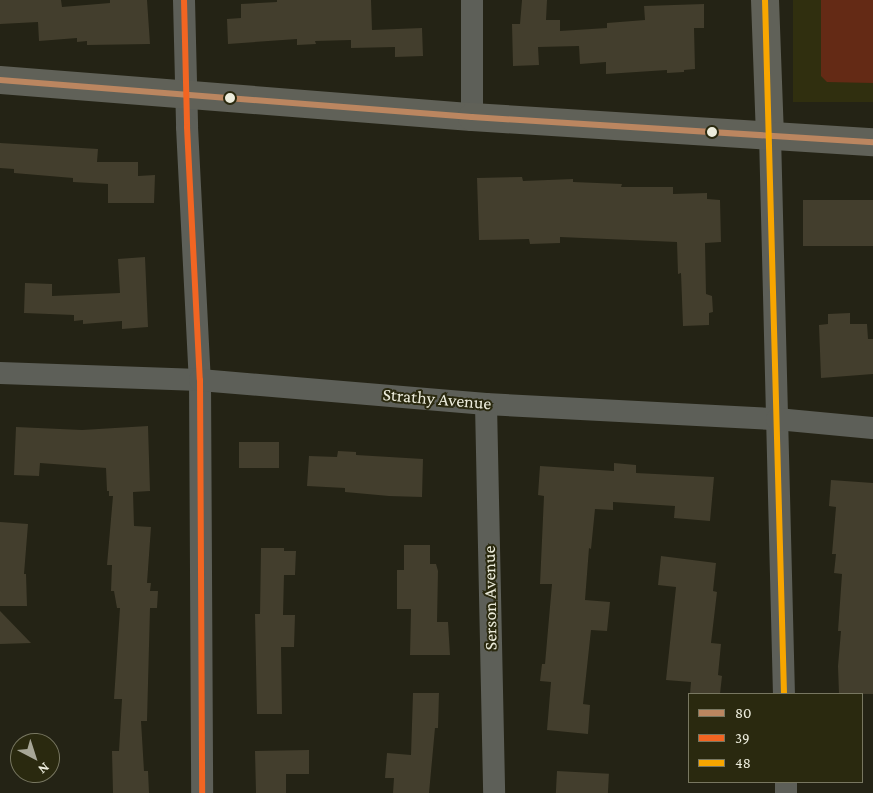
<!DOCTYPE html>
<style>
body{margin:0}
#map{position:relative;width:873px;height:793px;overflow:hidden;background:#242315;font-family:"Crimson Pro",serif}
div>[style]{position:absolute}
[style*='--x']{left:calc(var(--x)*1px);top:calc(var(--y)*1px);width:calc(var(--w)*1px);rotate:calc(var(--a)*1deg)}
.built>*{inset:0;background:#302f0f;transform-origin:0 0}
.green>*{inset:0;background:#642a15}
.building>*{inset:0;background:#433e2d;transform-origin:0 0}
.street>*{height:22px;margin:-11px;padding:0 11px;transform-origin:11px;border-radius:11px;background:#5d5f58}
.secondary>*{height:28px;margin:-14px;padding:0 14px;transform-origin:14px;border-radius:14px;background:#606158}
.bus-1>*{height:6px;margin:-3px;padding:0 3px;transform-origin:3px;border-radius:3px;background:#bb8660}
.bus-2>*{height:6px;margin:-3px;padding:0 3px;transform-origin:3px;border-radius:3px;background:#f26522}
.bus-3>*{height:6px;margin:-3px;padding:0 3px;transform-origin:3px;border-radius:3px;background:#f7a600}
.dots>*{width:14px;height:14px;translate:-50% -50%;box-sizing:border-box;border:2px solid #2a290f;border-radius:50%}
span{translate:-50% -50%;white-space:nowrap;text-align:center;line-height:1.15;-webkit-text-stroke:4px #2a290f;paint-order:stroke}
.street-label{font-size:18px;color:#ededdd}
.legend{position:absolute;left:688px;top:693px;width:175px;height:90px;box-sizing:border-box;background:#2a290f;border:1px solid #787761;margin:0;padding:6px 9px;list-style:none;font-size:15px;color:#ededdd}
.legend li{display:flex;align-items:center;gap:10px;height:25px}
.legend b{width:25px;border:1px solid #787761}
.north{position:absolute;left:10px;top:733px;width:50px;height:50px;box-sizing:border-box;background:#2a290f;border:1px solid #787761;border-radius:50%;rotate:140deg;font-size:14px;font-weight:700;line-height:20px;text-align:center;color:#ededdd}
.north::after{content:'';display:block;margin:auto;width:18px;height:22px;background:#a7a697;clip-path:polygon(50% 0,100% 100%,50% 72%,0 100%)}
</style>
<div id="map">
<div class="built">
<div style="left:793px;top:0;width:80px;height:102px"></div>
</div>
<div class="green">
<div style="clip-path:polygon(821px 0,873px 0,873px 83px,827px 82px,821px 76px)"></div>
</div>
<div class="building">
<div style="clip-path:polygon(0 0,61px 0,62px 7px,110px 3px,110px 0,147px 0,150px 44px,87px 45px,87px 41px,77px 42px,77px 38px,39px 41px,38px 22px,0 24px)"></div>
<div style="clip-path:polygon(277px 0,371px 0,372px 30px,422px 28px,423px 56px,395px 57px,395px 47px,351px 48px,351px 40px,315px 41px,316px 44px,297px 45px,297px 39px,228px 44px,227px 19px,241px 18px,241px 4px,277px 2px)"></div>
<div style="clip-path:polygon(522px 0,547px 0,546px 20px,560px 20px,560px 31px,607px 28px,607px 23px,645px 20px,644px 6px,704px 4px,704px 28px,694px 28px,695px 69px,684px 70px,684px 72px,667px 73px,667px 70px,606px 74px,606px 62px,580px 64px,579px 46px,538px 47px,539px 65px,513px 66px,512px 24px,520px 24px)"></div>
<div style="clip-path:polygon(0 143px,98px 149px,97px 162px,138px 162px,138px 176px,155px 175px,154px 203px,108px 203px,108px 184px,73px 182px,73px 178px,14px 173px,14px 169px,0 168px)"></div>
<div style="clip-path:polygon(522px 177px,523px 181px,573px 179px,573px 182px,622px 184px,621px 187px,673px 187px,673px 194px,707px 193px,707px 199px,720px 200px,721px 242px,705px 243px,706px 294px,712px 296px,713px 312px,709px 313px,709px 325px,683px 326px,681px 273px,678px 274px,677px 242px,560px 237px,560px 243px,530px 244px,529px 239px,479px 240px,477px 178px)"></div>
<div style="left:873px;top:200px;width:46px;height:70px;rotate:90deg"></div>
<div style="clip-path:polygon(145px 257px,148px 327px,122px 329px,122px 321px,83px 324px,83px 320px,74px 321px,74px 315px,24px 313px,25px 283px,52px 284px,52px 296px,120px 293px,118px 259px)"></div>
<div style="clip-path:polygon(850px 313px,850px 324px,867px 324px,868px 339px,873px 339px,873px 374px,821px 378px,819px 325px,828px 324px,828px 314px)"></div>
<div style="clip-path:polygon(148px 426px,150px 491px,133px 492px,134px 526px,151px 527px,147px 583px,151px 583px,150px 591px,158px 591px,157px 608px,150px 608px,147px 721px,141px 721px,144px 771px,148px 771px,149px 793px,113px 793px,112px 751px,119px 751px,122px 699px,114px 699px,120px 608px,117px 608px,114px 591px,111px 591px,112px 565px,107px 565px,113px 496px,109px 496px,109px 491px,107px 491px,106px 468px,40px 463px,39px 476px,14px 475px,16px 427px,82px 430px)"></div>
<div style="left:279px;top:442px;width:26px;height:40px;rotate:90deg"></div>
<div style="clip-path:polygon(338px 451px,356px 452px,356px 455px,423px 459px,422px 497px,389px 496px,345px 492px,345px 488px,307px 486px,309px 456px,337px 457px)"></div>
<div style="clip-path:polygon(614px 463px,636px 465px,636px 473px,714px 477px,710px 521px,674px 518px,675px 506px,613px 502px,613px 510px,595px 509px,591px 549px,589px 548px,585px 600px,610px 602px,607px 631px,591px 630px,583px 704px,590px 705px,588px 734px,547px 730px,551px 682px,540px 681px,542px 664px,545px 664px,552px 584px,540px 584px,544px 496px,538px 495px,540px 466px,614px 471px)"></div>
<div style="clip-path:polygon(831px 480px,873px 483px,873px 694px,839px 694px,838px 666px,841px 631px,838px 631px,842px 574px,834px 573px,836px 554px,832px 554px,836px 507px,829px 506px)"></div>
<div style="clip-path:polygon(0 522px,28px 524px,24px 574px,26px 574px,27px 606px,0 606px)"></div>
<div style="clip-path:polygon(404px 545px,430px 545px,430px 564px,436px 564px,438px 571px,437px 622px,448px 622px,450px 655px,410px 655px,411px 609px,397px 609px,397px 570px,404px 570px)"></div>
<div style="clip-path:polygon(261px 548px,284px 548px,284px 551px,296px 551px,295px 575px,284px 575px,283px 615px,295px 615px,294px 647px,281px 647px,282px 714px,257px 714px,255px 614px,260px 614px)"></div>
<div style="clip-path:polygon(661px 556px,716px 563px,713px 591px,717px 592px,711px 643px,721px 644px,718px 675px,722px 676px,720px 694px,690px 694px,691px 682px,666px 680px,676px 587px,658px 585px)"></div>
<div style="clip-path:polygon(0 611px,31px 643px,0 644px)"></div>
<div style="clip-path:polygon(413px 693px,439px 693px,438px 728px,435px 728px,429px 793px,393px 793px,394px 778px,385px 778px,387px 753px,411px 755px)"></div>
<div style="clip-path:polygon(309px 750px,309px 774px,286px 774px,286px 793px,256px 793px,255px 751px)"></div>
<div style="left:557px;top:771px;width:52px;height:22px;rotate:3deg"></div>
</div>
<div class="street">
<div style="--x:184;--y:0;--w:127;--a:88.6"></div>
<div style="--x:187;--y:127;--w:253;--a:87.1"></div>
<div style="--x:200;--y:380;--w:413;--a:89.7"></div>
<div style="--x:472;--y:0;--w:117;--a:90"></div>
<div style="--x:770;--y:135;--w:559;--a:88.57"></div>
<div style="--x:0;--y:373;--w:200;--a:2"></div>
<div style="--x:200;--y:380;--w:287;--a:4.8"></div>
<div style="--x:486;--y:404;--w:291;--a:3"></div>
<div style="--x:777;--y:419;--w:96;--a:5.4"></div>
<div style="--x:486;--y:404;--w:389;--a:88.8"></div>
<div style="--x:786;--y:782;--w:11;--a:90"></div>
</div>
<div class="secondary">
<div style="--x:765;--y:0;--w:135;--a:87.9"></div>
<div style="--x:0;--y:80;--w:473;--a:4.5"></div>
<div style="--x:472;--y:117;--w:402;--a:3.6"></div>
</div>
<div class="bus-1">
<div style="--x:0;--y:80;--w:473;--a:4.5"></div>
<div style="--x:472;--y:117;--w:402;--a:3.6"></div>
</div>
<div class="bus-2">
<div style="--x:184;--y:0;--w:127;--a:88.6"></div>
<div style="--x:187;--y:127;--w:253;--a:87.1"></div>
<div style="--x:200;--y:380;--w:413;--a:89.7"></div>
</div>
<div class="bus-3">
<div style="--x:765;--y:0;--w:694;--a:88.43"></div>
</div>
<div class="dots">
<div style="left:230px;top:98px;background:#ededdd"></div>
<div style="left:712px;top:132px;background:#ededdd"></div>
</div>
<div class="street-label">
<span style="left:437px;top:399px;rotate:5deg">Strathy Avenue</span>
<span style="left:490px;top:598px;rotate:-91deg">Serson Avenue</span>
</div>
<ul class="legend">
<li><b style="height:6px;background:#bb8660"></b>80</li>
<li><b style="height:6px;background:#f26522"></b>39</li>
<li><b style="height:6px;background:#f7a600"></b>48</li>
</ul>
<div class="north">N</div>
</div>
